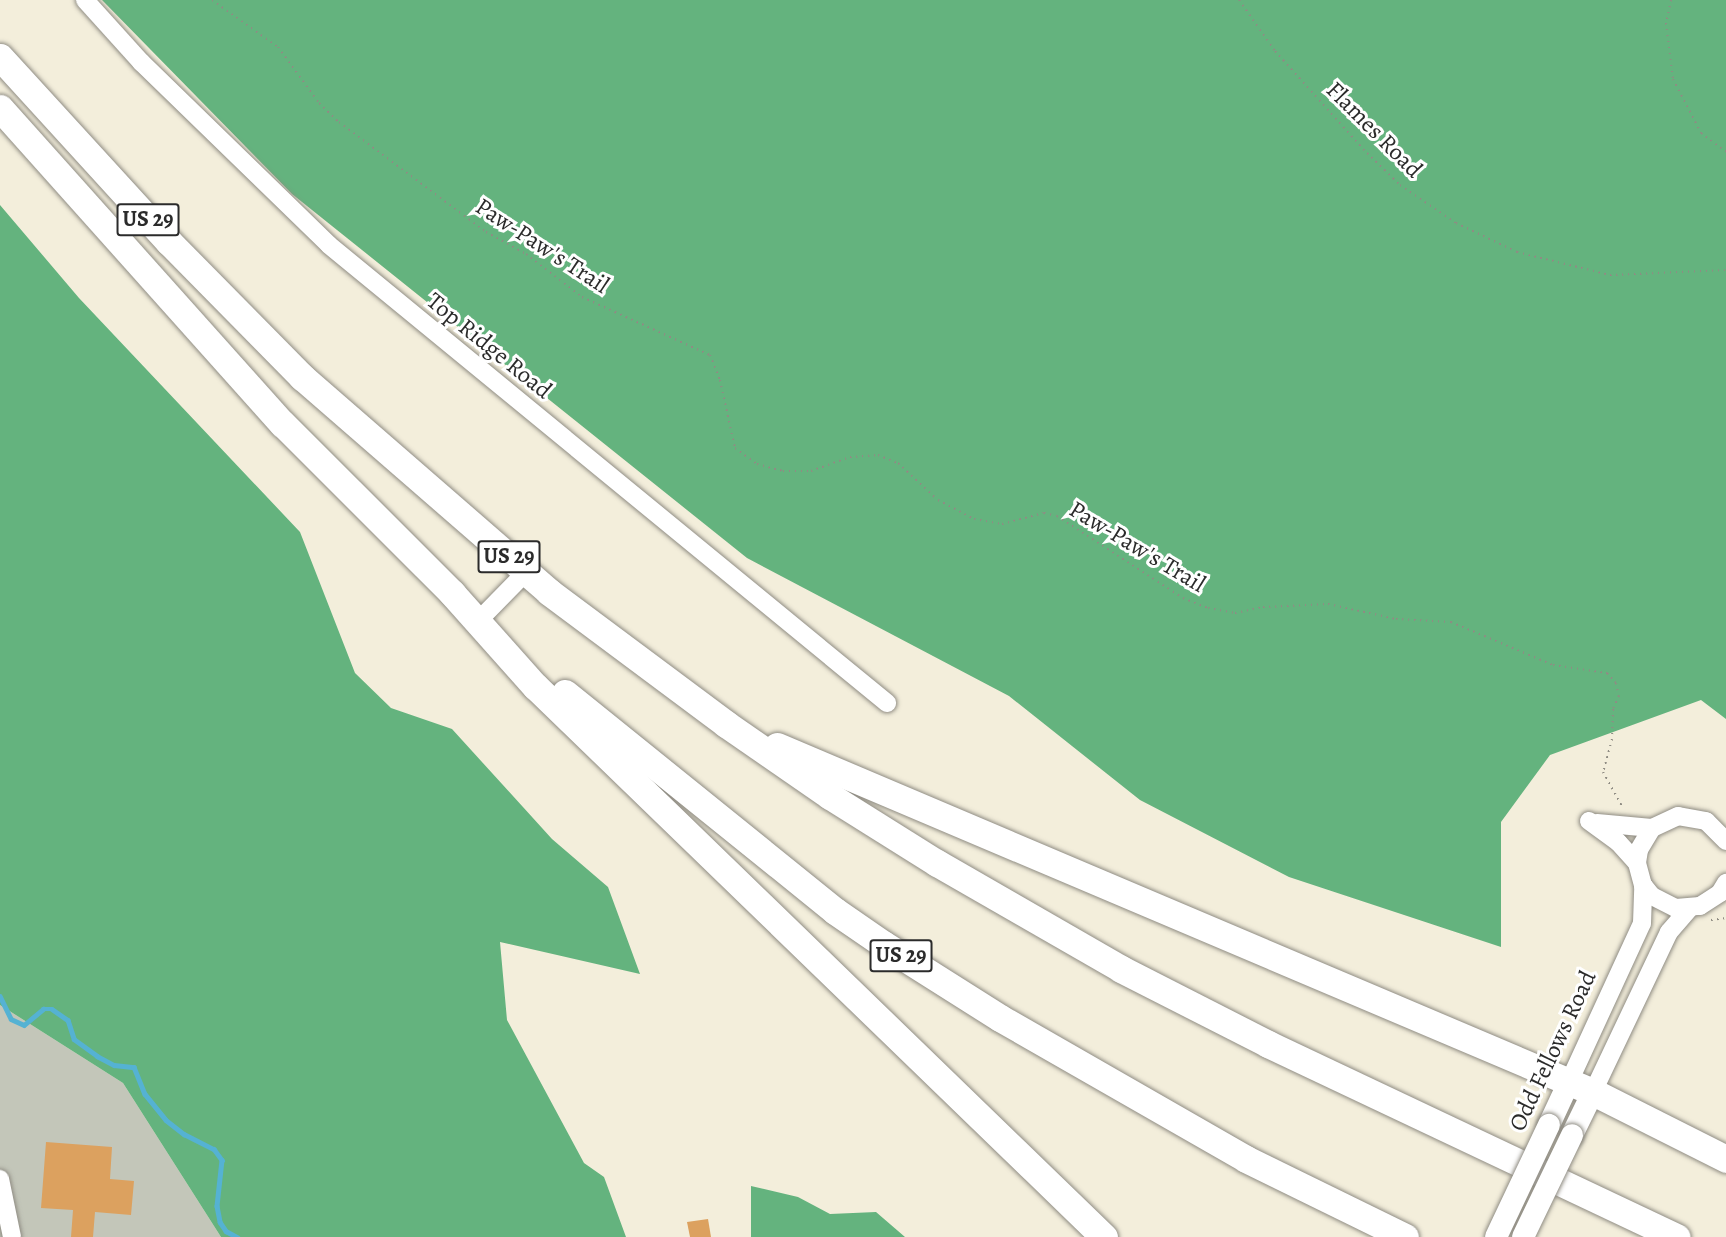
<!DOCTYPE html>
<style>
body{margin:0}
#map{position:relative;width:1726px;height:1237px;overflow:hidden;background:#f3eedb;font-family:Alegreya,serif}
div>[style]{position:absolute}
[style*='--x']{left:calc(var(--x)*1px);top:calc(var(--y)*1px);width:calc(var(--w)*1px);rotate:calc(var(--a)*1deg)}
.industrial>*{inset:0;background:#c3c6b9}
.forest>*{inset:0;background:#64b37e}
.stream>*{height:4.5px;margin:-2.25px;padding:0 2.25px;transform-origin:2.25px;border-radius:2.25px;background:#55b2d3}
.building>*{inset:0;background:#dca15f}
.path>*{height:2px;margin-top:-1px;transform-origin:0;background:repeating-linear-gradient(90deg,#8f8c83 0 1.5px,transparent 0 6px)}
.roads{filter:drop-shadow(0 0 2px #8f8c83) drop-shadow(0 0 2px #8f8c83)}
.minor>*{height:18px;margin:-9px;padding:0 9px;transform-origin:9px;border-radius:9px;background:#fff}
.major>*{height:22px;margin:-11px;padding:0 11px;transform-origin:11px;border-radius:11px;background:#fff}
.highway>*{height:27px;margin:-13.5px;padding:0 13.5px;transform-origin:13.5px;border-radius:13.5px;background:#fff}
.bridges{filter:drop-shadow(0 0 2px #8f8c83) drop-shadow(0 0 2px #8f8c83)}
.major-bridge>*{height:22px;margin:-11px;padding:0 11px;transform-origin:11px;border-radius:11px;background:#fff}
span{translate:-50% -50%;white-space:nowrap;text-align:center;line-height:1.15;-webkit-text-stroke:6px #fff;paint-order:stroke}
.shield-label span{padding:2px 4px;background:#fff;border:2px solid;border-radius:4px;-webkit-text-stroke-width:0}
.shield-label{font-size:22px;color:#2b2b2b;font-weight:700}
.street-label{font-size:24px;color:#2b2b2b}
</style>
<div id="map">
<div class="industrial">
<div style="clip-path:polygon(0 1005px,123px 1083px,221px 1237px,0 1237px)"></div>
</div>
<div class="forest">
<div style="clip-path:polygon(102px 0,1726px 0,1726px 719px,1701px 700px,1550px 755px,1501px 822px,1501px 947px,1289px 877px,1140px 800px,1009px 696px,747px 558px,292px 194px)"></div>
<div style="clip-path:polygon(0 205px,79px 298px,300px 532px,355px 673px,391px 708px,452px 729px,552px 839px,608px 887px,640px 974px,500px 942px,507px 1020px,584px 1163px,604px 1177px,626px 1237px,221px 1237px,123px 1083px,0 1005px)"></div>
<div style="clip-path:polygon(751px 1186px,798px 1197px,830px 1214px,876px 1212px,905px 1237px,751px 1237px)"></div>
</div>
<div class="stream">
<div style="--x:0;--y:996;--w:25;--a:64"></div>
<div style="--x:11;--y:1019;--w:14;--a:25"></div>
<div style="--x:24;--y:1025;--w:25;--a:-40"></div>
<div style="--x:43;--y:1009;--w:9;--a:0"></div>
<div style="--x:52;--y:1009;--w:19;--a:35"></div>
<div style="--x:68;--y:1020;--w:20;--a:72"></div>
<div style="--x:74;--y:1039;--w:29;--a:36"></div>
<div style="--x:97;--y:1056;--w:19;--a:28"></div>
<div style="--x:114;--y:1065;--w:20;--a:6"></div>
<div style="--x:134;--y:1067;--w:29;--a:68"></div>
<div style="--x:145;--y:1094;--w:33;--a:51"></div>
<div style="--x:166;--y:1120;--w:23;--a:38"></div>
<div style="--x:184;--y:1134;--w:34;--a:27"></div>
<div style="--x:214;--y:1149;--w:14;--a:54"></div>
<div style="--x:222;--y:1160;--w:46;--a:96.2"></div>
<div style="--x:217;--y:1206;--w:16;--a:79"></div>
<div style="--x:220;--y:1222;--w:11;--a:56"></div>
<div style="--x:226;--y:1231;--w:13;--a:29"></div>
</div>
<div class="building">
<div style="clip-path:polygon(46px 1142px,112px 1147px,110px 1179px,134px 1181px,131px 1215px,95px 1212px,93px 1237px,71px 1237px,73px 1210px,41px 1208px)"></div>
<div style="clip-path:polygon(708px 1219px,711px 1237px,690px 1237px,687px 1222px)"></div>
</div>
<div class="path">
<div style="--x:212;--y:0;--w:81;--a:35.5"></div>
<div style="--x:278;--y:47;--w:69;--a:53.8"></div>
<div style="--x:319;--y:103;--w:28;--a:44"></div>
<div style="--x:339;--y:122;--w:184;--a:36.8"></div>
<div style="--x:486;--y:232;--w:46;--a:28.8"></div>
<div style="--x:526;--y:254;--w:71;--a:37.5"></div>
<div style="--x:582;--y:297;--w:141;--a:24.4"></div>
<div style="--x:710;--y:355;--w:27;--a:68"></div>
<div style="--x:720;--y:380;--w:70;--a:77.6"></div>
<div style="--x:735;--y:448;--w:27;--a:36"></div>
<div style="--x:757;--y:464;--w:27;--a:15"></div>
<div style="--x:783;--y:471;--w:28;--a:0"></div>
<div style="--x:811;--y:471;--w:41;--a:-19.7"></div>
<div style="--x:850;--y:457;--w:28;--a:-4"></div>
<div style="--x:878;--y:455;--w:22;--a:22"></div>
<div style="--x:898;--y:463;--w:54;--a:42.8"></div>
<div style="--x:938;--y:500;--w:41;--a:27.8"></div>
<div style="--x:974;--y:519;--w:28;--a:10"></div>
<div style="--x:1002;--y:524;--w:43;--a:-14.7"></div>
<div style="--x:1044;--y:513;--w:13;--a:13"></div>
<div style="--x:1057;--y:516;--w:150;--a:33.1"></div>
<div style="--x:1183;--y:598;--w:27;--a:22"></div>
<div style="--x:1208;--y:608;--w:27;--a:10"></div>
<div style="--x:1235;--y:613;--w:29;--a:-12"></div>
<div style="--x:1263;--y:607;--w:65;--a:-2.6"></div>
<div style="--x:1328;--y:604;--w:70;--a:12.4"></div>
<div style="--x:1396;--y:619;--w:55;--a:3.1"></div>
<div style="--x:1451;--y:622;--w:111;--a:22.9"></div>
<div style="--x:1553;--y:665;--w:55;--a:8.4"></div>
<div style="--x:1607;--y:673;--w:13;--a:48"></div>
<div style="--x:1616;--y:683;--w:13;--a:77"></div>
<div style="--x:1619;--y:696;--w:14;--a:115"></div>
<div style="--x:1613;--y:709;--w:30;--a:92"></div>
<div style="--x:1612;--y:739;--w:34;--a:105"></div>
<div style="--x:1603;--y:772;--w:41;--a:60.9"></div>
<div style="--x:1239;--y:0;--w:62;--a:54.8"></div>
<div style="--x:1275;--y:51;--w:137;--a:48"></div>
<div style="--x:1367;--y:153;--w:46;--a:44.1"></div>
<div style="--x:1400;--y:185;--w:68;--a:34.2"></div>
<div style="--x:1456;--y:223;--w:68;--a:25.4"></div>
<div style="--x:1517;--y:252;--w:96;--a:13.9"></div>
<div style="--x:1610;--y:275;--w:116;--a:-2.5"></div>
<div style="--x:1671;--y:0;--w:24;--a:102"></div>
<div style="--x:1666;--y:23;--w:56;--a:82.9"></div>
<div style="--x:1673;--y:79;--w:61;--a:62.6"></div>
<div style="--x:1701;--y:133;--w:31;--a:37"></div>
<div style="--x:1711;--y:920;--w:15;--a:-8"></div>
</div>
<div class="roads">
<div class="minor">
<div style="--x:85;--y:0;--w:84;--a:47.9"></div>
<div style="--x:141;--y:62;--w:262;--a:44.2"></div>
<div style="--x:329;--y:245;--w:722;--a:39.38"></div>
<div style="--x:482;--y:617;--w:63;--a:-45.6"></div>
<div style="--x:1589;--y:821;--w:36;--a:36"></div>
<div style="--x:1618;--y:842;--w:28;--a:48"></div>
<div style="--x:1597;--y:823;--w:55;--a:5.2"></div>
<div style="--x:1726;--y:841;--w:28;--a:-135"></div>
<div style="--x:1706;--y:821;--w:28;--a:-170"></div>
<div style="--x:1678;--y:816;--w:29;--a:155"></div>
<div style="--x:1652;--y:828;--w:26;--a:121"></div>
<div style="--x:1639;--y:850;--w:13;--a:99"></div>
<div style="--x:1637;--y:863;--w:23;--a:75"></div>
<div style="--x:1643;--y:885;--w:14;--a:51"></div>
<div style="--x:1652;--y:896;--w:27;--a:27"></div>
<div style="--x:1676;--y:908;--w:24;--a:-5"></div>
<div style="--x:1700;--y:906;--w:24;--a:-33"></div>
<div style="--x:1720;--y:893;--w:12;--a:-59"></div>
<div style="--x:1569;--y:1082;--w:175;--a:-65.3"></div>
<div style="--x:1642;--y:923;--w:38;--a:-88"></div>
<div style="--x:1593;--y:1092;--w:177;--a:-64.6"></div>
<div style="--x:1669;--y:932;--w:30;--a:-49"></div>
<div style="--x:0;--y:1179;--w:59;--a:78.3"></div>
</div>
<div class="major">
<div style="--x:1549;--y:1125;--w:47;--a:-65.1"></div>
<div style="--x:1572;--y:1135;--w:48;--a:-64"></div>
</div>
<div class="highway">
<div style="--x:0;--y:57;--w:251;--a:47.6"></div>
<div style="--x:169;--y:242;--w:190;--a:45.4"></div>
<div style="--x:302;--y:377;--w:327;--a:41"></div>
<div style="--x:549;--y:592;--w:221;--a:36.7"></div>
<div style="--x:726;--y:724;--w:126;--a:34.7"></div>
<div style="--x:830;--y:796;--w:126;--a:32.1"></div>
<div style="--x:937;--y:863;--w:212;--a:29.9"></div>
<div style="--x:1121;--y:969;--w:165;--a:27"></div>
<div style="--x:1268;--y:1044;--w:452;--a:25.3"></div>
<div style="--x:0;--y:108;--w:424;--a:48.2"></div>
<div style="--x:283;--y:424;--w:239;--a:45"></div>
<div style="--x:452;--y:593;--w:125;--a:48.3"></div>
<div style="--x:535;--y:686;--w:792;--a:44.08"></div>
<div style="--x:565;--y:693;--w:347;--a:38.9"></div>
<div style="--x:835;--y:911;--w:58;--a:34.5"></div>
<div style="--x:883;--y:944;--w:138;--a:32.3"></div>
<div style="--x:1000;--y:1018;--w:284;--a:29.8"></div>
<div style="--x:1246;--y:1159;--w:177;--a:26.1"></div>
<div style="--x:777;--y:746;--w:886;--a:22.98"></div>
<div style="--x:1593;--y:1092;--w:149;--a:26.7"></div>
</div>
</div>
<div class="bridges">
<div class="major-bridge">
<div style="--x:1496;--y:1237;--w:124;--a:-64.7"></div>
<div style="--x:1523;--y:1237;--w:113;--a:-64.3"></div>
</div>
</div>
<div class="shield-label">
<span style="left:148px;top:220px">US 29</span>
<span style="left:509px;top:557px">US 29</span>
<span style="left:901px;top:956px">US 29</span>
</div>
<div class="street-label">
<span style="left:1374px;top:130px;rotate:45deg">Flames Road</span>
<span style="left:542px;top:246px;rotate:33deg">Paw-Paw's Trail</span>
<span style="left:489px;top:346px;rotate:39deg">Top Ridge Road</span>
<span style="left:1137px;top:547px;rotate:31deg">Paw-Paw's Trail</span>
<span style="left:1553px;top:1051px;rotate:-65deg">Odd Fellows Road</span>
</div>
</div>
